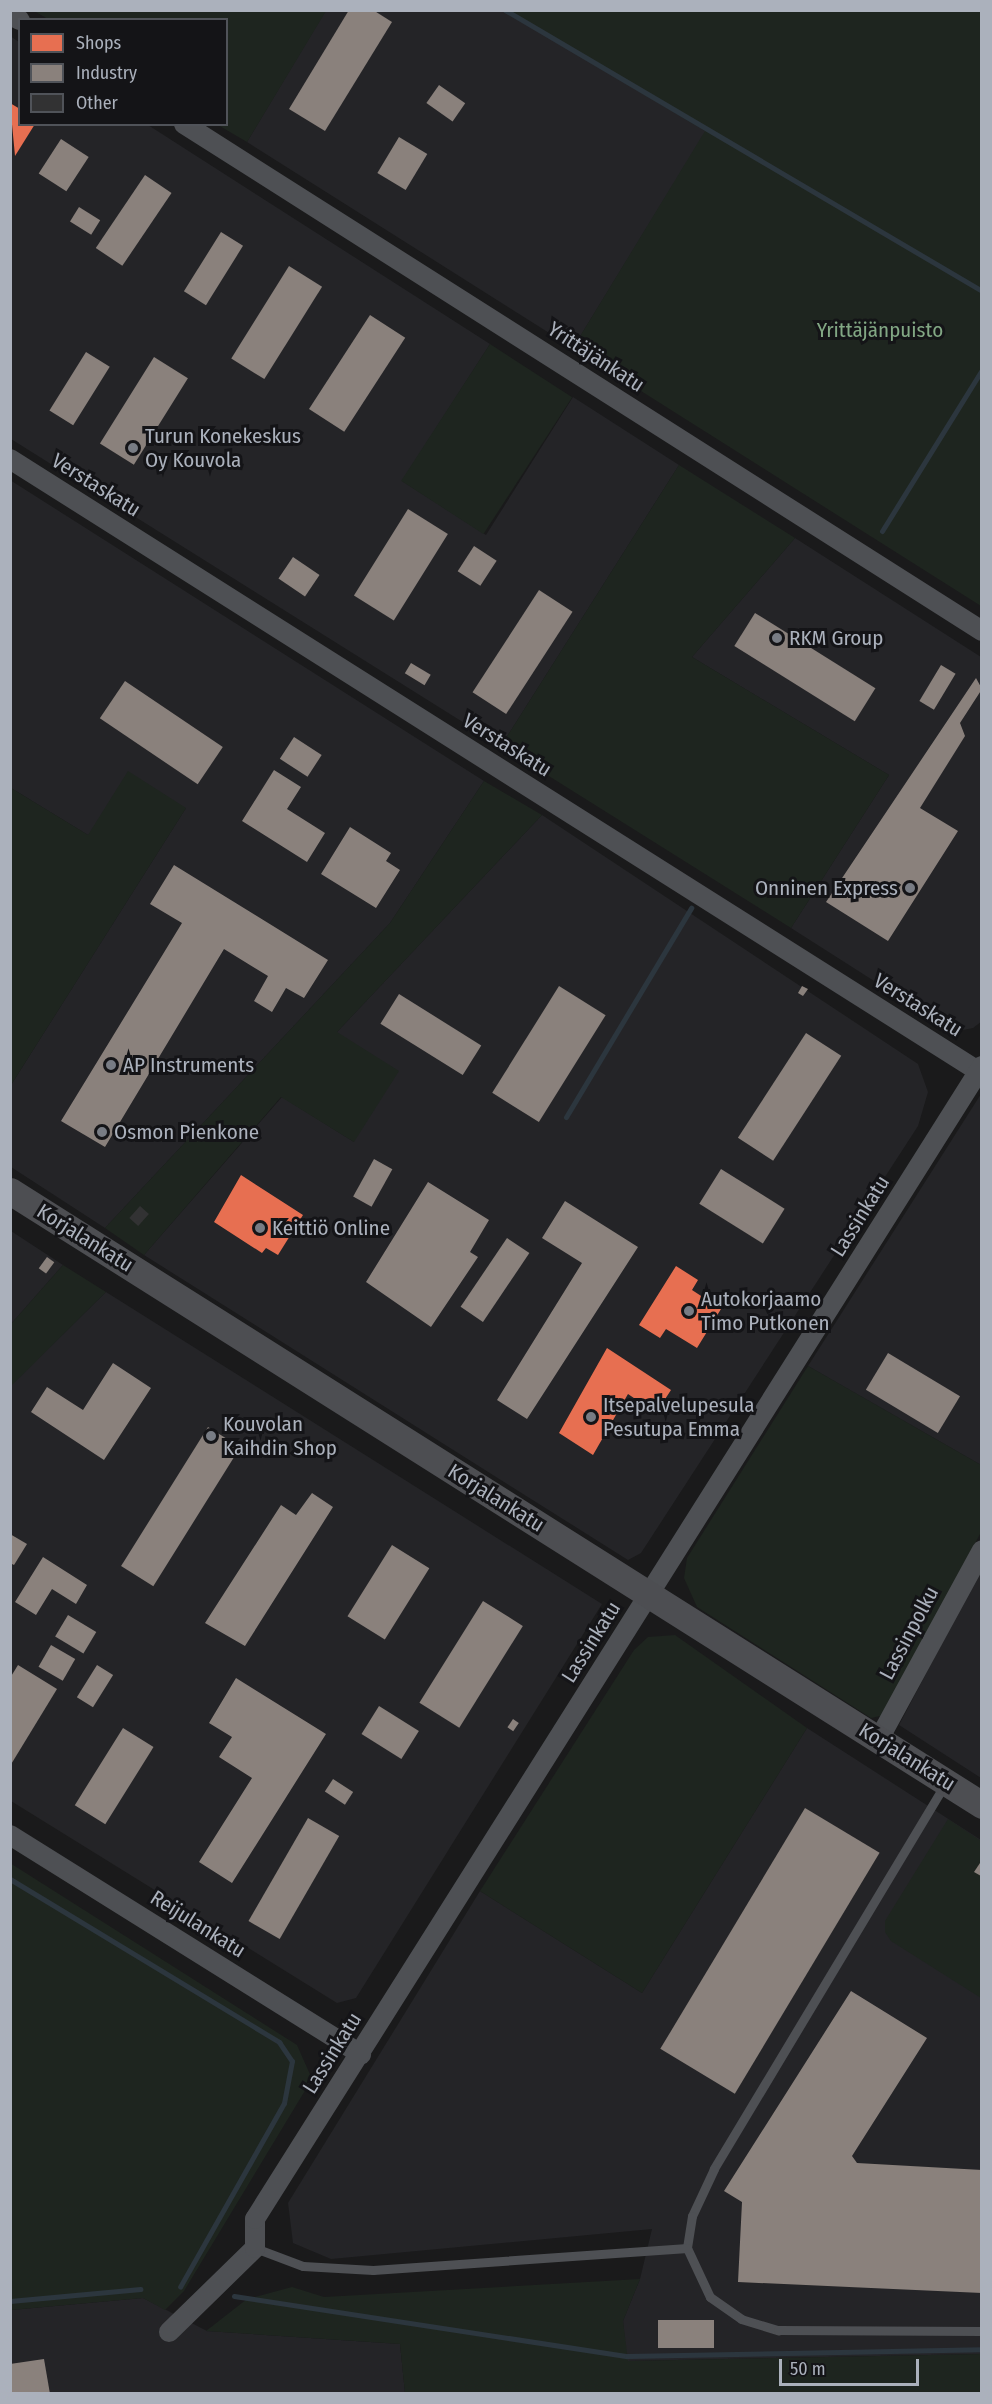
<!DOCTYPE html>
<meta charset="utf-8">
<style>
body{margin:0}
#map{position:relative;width:992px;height:2404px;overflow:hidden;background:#1a1a1b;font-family:"Fira Sans Condensed",sans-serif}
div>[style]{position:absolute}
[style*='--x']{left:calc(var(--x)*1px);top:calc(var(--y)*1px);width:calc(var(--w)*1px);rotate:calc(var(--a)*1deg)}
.built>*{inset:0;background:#242427}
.green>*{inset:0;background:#1e251f;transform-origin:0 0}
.shops>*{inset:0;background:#e76f51}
.industry>*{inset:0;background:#8a817c;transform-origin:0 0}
.stream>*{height:5px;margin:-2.5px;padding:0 2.5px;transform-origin:2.5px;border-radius:2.5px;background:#2c363e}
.building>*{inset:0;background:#323233;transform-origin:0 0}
.lane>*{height:9px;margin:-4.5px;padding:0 4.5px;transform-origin:4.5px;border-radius:4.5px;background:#4e5054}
.street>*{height:20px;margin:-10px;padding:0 10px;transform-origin:10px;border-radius:10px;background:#4e5054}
.secondary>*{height:27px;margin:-13.5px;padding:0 13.5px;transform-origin:13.5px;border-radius:13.5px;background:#4d4e52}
.dots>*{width:16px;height:16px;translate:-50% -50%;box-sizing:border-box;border:3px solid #141417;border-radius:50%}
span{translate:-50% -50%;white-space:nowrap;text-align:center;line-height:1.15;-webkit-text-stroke:6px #141417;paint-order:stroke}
.park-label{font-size:21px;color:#82a784}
.street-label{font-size:21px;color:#abb1bc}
.poi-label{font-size:21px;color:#abb1bc}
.left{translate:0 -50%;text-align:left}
.right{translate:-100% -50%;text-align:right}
.frame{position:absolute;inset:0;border:12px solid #abb1bc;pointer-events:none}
.legend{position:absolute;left:18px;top:18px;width:210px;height:108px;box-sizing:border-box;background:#141417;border:2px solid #505359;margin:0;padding:8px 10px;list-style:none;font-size:18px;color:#abb1bc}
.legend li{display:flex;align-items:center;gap:12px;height:30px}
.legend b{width:30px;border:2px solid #505359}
.scale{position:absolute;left:779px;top:2359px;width:140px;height:27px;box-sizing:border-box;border:3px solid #abb1bc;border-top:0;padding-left:8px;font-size:18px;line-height:21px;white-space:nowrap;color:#abb1bc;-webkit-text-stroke:4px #141417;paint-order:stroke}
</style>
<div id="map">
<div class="built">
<div style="clip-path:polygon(326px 10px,505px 11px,706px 131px,573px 348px,247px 142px)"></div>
<div style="clip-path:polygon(10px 36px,19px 42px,20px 124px,148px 125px,490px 344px,402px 481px,486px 535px,573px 397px,679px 465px,501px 746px,11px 439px)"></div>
<div style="clip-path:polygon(10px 480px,484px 781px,390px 923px,105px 1228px,11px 1167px,11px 1085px,186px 808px,88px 835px,11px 788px)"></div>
<div style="clip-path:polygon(795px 538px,981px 657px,982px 1021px,973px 1028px,958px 1031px,940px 1023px,791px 928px,889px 775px,692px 657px)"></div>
<div style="clip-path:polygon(542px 815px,918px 1064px,928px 1092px,918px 1126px,641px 1553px,628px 1560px,144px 1255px,282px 1097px,354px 1142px,337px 1032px)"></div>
<div style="clip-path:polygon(981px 1094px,981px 1465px,808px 1366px)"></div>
<div style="clip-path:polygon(11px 1231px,63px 1265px,11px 1324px)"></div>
<div style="clip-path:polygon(106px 1292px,602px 1604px,356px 1998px,337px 2003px,11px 1801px,10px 1386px)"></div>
<div style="clip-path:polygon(981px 1569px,981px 1778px,899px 1725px)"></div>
<div style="clip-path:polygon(807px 1728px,981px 1840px,981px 2354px,627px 2361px,623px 2321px,640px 2279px,652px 2229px,331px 2259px,293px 2243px,288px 2203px,480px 1891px,642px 1993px)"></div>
<div style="clip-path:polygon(143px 2298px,207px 2331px,400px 2344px,405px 2393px,11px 2394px,11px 2310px)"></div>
</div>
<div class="green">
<div style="clip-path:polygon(34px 11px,326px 11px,247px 142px,218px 125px,226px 124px,226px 20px,48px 19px)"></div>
<div style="clip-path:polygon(505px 11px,981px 11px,981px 606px,573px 348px,705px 131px)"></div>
<div style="left:490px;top:344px;width:98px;height:163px;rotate:33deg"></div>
<div style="clip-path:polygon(679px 465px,795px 538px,692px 657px,889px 775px,791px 928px,501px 746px)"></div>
<div style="clip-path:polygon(128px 771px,186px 808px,11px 1085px,11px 788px,88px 835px)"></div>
<div style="clip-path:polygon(484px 781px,542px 815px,337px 1032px,399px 1071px,354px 1142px,281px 1097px,144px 1255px,105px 1228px,390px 923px)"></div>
<div style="clip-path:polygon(63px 1265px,106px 1292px,11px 1386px,11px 1324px)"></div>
<div style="clip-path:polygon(808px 1366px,981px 1465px,981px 1532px,885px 1715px,871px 1718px,697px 1607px,684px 1578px,687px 1558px)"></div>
<div style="clip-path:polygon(675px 1635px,807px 1728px,642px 1993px,480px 1891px,634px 1650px,648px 1637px)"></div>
<div style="clip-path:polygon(948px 1819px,981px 1841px,981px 1998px,891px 1941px,885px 1932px,885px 1921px)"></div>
<div style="clip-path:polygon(10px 1863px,297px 2045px,312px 2079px,184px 2291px,165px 2310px,143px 2298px,11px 2310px)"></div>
<div style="clip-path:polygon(640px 2279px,623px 2321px,628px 2361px,981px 2354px,981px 2393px,405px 2393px,400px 2344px,206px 2331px,247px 2299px,292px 2287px,324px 2297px)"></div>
</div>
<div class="shops">
<div style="clip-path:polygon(10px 103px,20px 109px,20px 124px,35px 124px,15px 156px)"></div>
<div style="clip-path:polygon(241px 1175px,303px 1215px,278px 1255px,266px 1248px,262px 1253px,214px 1222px)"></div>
<div style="clip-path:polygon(676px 1266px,698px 1280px,692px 1290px,721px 1309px,697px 1348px,666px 1329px,660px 1338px,639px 1325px)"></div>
<div style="clip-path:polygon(607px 1348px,671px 1390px,656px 1413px,628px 1394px,593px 1455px,559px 1433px)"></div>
</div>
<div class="industry">
<div style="clip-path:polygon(349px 10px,373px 10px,392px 22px,325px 131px,289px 109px)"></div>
<div style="left:439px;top:85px;width:32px;height:22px;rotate:35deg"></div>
<div style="left:399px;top:137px;width:33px;height:42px;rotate:31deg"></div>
<div style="left:61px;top:139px;width:33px;height:41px;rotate:33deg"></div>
<div style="left:145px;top:175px;width:32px;height:88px;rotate:34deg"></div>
<div style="left:79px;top:207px;width:25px;height:17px;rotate:32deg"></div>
<div style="left:221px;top:232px;width:26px;height:70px;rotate:32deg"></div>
<div style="left:289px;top:266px;width:39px;height:109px;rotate:32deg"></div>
<div style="left:370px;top:315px;width:42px;height:112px;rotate:33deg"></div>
<div style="left:86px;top:352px;width:28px;height:69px;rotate:32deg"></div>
<div style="left:154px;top:357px;width:40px;height:102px;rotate:32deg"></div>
<div style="left:408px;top:509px;width:47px;height:102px;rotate:32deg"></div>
<div style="left:474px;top:546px;width:27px;height:30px;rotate:33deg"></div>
<div style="left:293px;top:557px;width:32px;height:26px;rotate:34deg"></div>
<div style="left:539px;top:590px;width:40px;height:122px;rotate:33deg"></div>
<div style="left:755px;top:613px;width:142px;height:39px;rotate:32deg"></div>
<div style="left:411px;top:663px;width:23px;height:12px;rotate:31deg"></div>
<div style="left:941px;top:665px;width:17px;height:42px;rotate:31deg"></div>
<div style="clip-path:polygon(976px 678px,982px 689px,960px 723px,965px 736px,920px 808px,958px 831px,888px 941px,826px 902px)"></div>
<div style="left:125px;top:681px;width:118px;height:45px;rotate:34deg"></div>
<div style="left:294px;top:737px;width:33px;height:26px;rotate:33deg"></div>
<div style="clip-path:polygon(274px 770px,301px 787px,287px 809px,325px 833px,307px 862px,242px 821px)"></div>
<div style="clip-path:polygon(350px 827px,391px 853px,386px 861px,400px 870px,376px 908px,321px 874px)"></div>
<div style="clip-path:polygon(174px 865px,328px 960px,304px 998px,286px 988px,272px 1012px,254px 1001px,268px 976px,224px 949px,105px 1147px,61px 1121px,182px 923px,150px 904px)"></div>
<div style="left:559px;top:986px;width:55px;height:126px;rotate:32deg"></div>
<div style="clip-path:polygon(802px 986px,808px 989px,803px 996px,798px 993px)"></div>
<div style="left:399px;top:994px;width:97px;height:35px;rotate:32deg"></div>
<div style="left:806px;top:1033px;width:42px;height:125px;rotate:33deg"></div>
<div style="left:374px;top:1159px;width:21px;height:43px;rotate:29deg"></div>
<div style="left:721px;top:1169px;width:75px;height:41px;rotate:32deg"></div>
<div style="clip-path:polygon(428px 1182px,489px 1220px,470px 1252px,478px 1257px,431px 1327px,366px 1282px)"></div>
<div style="clip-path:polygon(565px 1201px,638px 1247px,527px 1419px,497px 1400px,582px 1263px,542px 1238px)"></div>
<div style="left:507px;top:1238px;width:27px;height:83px;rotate:34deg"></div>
<div style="left:47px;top:1257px;width:9px;height:14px;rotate:36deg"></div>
<div style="left:888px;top:1353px;width:84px;height:43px;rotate:31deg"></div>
<div style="clip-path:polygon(113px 1363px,151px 1388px,104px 1460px,31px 1412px,47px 1387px,83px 1410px)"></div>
<div style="left:208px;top:1427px;width:38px;height:164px;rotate:32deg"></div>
<div style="clip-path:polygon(312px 1493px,333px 1507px,245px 1646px,205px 1623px,281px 1505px,296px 1515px)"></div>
<div style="clip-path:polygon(10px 1534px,27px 1544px,14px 1565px,10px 1563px)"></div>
<div style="left:392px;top:1545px;width:44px;height:84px;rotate:32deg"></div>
<div style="clip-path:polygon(43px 1557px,87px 1585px,76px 1604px,52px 1589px,36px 1615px,15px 1602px)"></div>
<div style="left:483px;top:1601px;width:47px;height:120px;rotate:32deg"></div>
<div style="left:68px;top:1615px;width:33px;height:25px;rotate:31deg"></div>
<div style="left:51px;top:1645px;width:28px;height:25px;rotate:30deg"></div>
<div style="clip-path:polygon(18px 1665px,57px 1689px,10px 1766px,10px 1678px)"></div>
<div style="left:97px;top:1665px;width:19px;height:38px;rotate:32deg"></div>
<div style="clip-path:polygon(236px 1678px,326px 1734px,232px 1883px,199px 1862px,252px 1778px,219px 1757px,232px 1737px,209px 1723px)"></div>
<div style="left:379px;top:1706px;width:47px;height:33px;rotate:32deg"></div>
<div style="left:513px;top:1719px;width:7px;height:10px;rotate:34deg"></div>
<div style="left:123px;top:1728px;width:36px;height:91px;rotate:32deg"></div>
<div style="left:333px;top:1779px;width:24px;height:15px;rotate:33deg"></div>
<div style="left:805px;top:1808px;width:87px;height:281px;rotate:31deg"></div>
<div style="left:308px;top:1818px;width:36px;height:119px;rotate:30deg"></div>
<div style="clip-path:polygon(982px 1860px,982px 1875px,981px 1876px,974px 1872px)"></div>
<div style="clip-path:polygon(851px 1991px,927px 2038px,852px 2156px,857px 2163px,982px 2170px,982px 2293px,738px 2282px,742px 2202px,724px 2191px)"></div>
<div style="left:658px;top:2320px;width:56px;height:28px"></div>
<div style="clip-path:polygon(44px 2359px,50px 2394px,10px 2394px,10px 2364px)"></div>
</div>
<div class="stream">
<div style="--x:505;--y:10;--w:554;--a:30.5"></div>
<div style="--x:882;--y:531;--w:190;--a:-58.2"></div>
<div style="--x:566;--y:1117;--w:244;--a:-59.1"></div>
<div style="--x:10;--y:1879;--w:315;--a:31.2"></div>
<div style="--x:279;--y:2042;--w:23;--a:56"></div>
<div style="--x:292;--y:2061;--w:43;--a:100.8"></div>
<div style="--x:284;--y:2103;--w:211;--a:119.5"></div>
<div style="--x:234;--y:2296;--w:398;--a:8.7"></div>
<div style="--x:627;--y:2356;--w:355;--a:-1.1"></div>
<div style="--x:10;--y:2301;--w:131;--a:-5.3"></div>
</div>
<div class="building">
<div style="left:140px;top:1206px;width:12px;height:16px;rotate:42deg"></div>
</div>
<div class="lane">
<div style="--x:945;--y:1784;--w:449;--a:121"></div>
<div style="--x:714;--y:2169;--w:52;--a:115.1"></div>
<div style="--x:692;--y:2216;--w:32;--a:99"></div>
<div style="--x:687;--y:2248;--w:54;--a:64.9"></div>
<div style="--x:710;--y:2297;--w:38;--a:35"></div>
<div style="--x:741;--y:2319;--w:39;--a:17"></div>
<div style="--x:778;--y:2330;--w:204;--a:0.3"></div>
<div style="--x:255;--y:2248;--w:51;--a:20.6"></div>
<div style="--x:303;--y:2266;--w:70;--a:3.3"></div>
<div style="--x:373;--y:2270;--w:315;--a:-4"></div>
</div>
<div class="street">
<div style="--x:10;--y:15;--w:11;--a:27"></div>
<div style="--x:184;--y:124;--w:945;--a:32.43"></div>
<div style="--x:10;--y:459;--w:1145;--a:32.3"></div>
<div style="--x:879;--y:1739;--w:215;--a:-61.4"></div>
<div style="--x:10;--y:1835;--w:414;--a:32"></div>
<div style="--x:169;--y:2332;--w:120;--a:-44.3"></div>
<div style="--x:255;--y:2248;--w:29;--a:-90"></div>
<div style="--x:255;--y:2219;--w:1363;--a:-57.77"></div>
</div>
<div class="secondary">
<div style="--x:10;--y:1191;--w:1150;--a:32.28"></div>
</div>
<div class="dots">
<div style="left:133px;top:448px;background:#787c84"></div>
<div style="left:777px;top:638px;background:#787c84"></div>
<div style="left:910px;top:888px;background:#787c84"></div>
<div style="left:111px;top:1065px;background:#787c84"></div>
<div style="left:102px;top:1132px;background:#787c84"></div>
<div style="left:260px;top:1228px;background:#787c84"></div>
<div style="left:689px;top:1311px;background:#787c84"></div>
<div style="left:591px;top:1417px;background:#787c84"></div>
<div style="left:211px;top:1436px;background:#787c84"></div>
</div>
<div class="park-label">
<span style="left:880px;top:330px">Yrittäjänpuisto</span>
</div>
<div class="street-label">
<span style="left:596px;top:357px;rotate:33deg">Yrittäjänkatu</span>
<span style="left:96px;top:485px;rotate:32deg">Verstaskatu</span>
<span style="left:507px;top:745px;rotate:32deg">Verstaskatu</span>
<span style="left:918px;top:1005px;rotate:32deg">Verstaskatu</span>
<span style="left:860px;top:1216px;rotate:-58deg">Lassinkatu</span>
<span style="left:85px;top:1238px;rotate:32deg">Korjalankatu</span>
<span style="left:496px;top:1498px;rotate:32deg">Korjalankatu</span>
<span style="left:909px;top:1633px;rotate:-62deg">Lassinpolku</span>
<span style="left:591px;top:1642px;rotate:-58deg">Lassinkatu</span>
<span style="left:907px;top:1757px;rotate:32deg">Korjalankatu</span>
<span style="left:198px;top:1924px;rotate:32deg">Reijulankatu</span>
<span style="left:332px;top:2053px;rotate:-58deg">Lassinkatu</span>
</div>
<div class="poi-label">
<span class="left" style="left:145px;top:448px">Turun Konekeskus<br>Oy Kouvola</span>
<span class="left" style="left:789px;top:638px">RKM Group</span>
<span class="right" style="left:898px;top:888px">Onninen Express</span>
<span class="left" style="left:123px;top:1065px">AP Instruments</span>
<span class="left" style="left:114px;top:1132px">Osmon Pienkone</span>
<span class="left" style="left:272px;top:1228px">Keittiö Online</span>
<span class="left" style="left:701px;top:1311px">Autokorjaamo<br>Timo Putkonen</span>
<span class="left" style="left:603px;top:1417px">Itsepalvelupesula<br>Pesutupa Emma</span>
<span class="left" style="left:223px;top:1436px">Kouvolan<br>Kaihdin Shop</span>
</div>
<div class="frame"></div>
<ul class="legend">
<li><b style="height:16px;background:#e76f51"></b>Shops</li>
<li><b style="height:16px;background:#8a817c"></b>Industry</li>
<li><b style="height:16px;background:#323233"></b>Other</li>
</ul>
<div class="scale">50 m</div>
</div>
